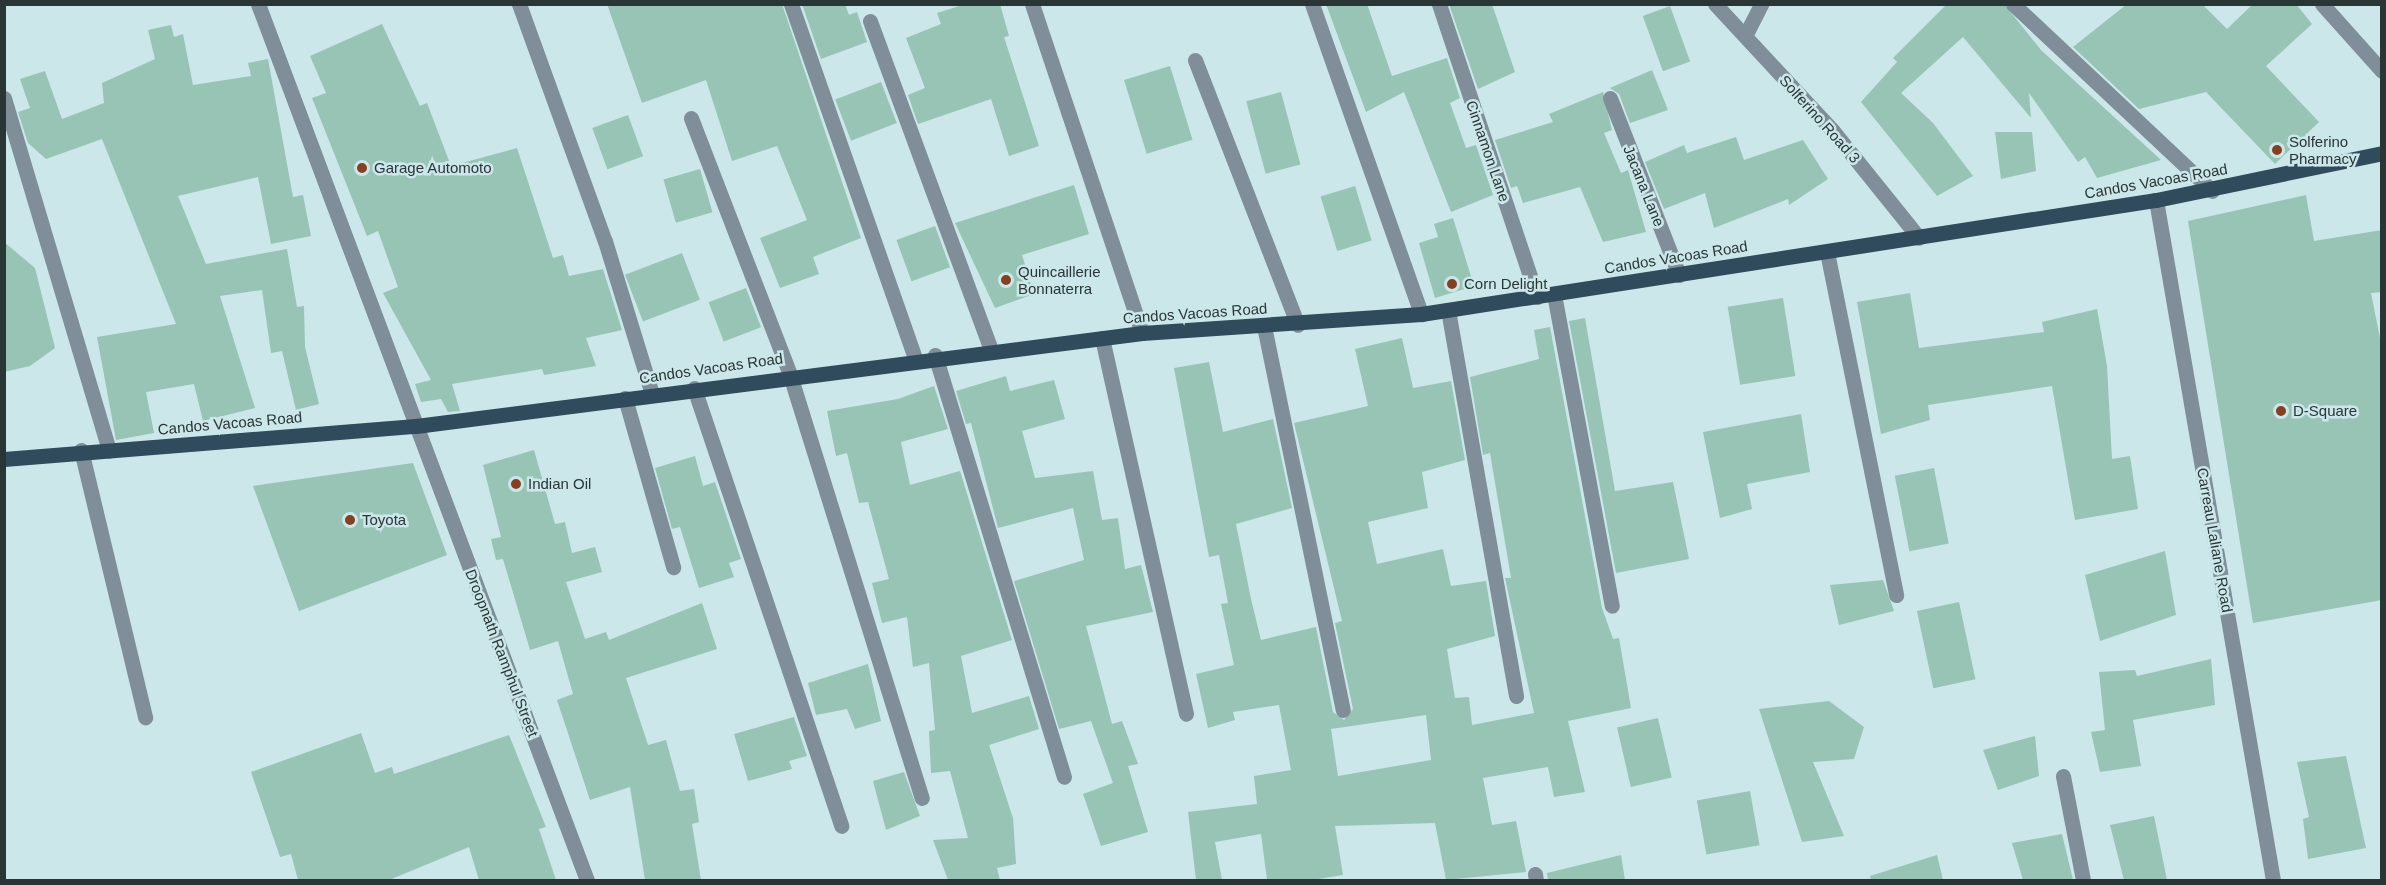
<!DOCTYPE html>
<style>
body{margin:0}
#map{position:relative;width:2386px;height:885px;overflow:hidden;background:#cbe7ea;font-family:Helvetica,sans-serif}
div>[style]{position:absolute}
[style*='--x']{left:calc(var(--x)*1px);top:calc(var(--y)*1px);width:calc(var(--w)*1px);rotate:calc(var(--a)*1deg)}
.building>*{inset:0;background:#97c4b5;transform-origin:0 0}
.minor>*{height:15px;margin:-7.5px;padding:0 7.5px;transform-origin:7.5px;border-radius:7.5px;background:#7f8e98}
.major>*{height:15px;margin:-7.5px;padding:0 7.5px;transform-origin:7.5px;border-radius:7.5px;background:#304b5c}
.dots>*{width:16px;height:16px;translate:-50% -50%;box-sizing:border-box;border:3px solid #cbe7ea;border-radius:50%}
span{translate:-50% -50%;white-space:nowrap;text-align:center;line-height:1.15;-webkit-text-stroke:5px #cbe7ea;paint-order:stroke}
.street-label{font-size:15px;color:#2a3536}
.poi-label{font-size:15px;color:#2a3536}
.left{translate:0 -50%;text-align:left}
.frame{position:absolute;inset:0;border:6px solid #2a3536;pointer-events:none}
</style>
<div id="map">
<div class="building">
<div style="clip-path:polygon(607px 4px,782px 4px,861px 238px,813px 257px,819px 274px,780px 288px,760px 238px,807px 220px,777px 146px,732px 161px,706px 80px,642px 103px)"></div>
<div style="clip-path:polygon(802px 4px,845px 4px,849px 15px,857px 12px,867px 42px,821px 59px)"></div>
<div style="clip-path:polygon(966px 4px,1000px 4px,1009px 36px,1004px 37px,1039px 146px,1009px 156px,991px 99px,918px 124px,908px 95px,925px 88px,906px 38px,941px 24px,937px 13px)"></div>
<div style="clip-path:polygon(1326px 4px,1367px 4px,1392px 76px,1447px 58px,1460px 98px,1450px 103px,1466px 148px,1476px 145px,1493px 195px,1451px 212px,1404px 92px,1366px 112px)"></div>
<div style="clip-path:polygon(1449px 4px,1492px 4px,1515px 72px,1478px 89px)"></div>
<div style="clip-path:polygon(1947px 4px,2004px 4px,2041px 50px,2161px 160px,2097px 178px,2085px 157px,2078px 162px,2029px 93px,2031px 118px,1963px 37px,1901px 93px,1933px 123px,1973px 176px,1937px 196px,1861px 102px,1897px 62px,1893px 58px)"></div>
<div style="clip-path:polygon(2127px 4px,2202px 4px,2227px 29px,2253px 4px,2296px 4px,2312px 24px,2266px 66px,2319px 122px,2275px 164px,2206px 92px,2139px 109px,2073px 47px)"></div>
<div style="left:1670px;top:6px;width:59px;height:29px;rotate:70deg"></div>
<div style="clip-path:polygon(382px 24px,420px 106px,427px 103px,451px 166px,517px 148px,553px 258px,563px 255px,569px 276px,603px 269px,622px 330px,586px 338px,596px 366px,544px 375px,542px 369px,452px 384px,460px 411px,448px 412px,441px 399px,421px 402px,415px 384px,431px 380px,383px 293px,398px 287px,378px 231px,367px 236px,312px 98px,326px 93px,310px 56px)"></div>
<div style="clip-path:polygon(171px 25px,174px 37px,183px 34px,193px 85px,251px 76px,248px 63px,268px 59px,293px 197px,303px 195px,311px 236px,271px 244px,258px 177px,178px 196px,206px 264px,287px 249px,297px 307px,304px 306px,305px 347px,319px 404px,296px 410px,282px 351px,271px 353px,262px 290px,220px 296px,255px 408px,203px 421px,194px 384px,146px 392px,154px 433px,116px 440px,97px 337px,176px 324px,102px 139px,46px 159px,28px 143px,18px 112px,30px 108px,20px 79px,45px 71px,62px 119px,104px 103px,102px 83px,155px 59px,148px 30px)"></div>
<div style="left:1170px;top:66px;width:77px;height:48px;rotate:73deg"></div>
<div style="clip-path:polygon(1652px 70px,1668px 110px,1630px 123px,1619px 94px,1610px 88px)"></div>
<div style="left:881px;top:82px;width:44px;height:49px;rotate:69deg"></div>
<div style="left:1281px;top:92px;width:75px;height:36px;rotate:75deg"></div>
<div style="clip-path:polygon(1603px 92px,1612px 130px,1604px 133px,1621px 173px,1628px 170px,1646px 232px,1603px 242px,1580px 187px,1523px 203px,1517px 186px,1511px 188px,1495px 140px,1553px 122px,1549px 114px)"></div>
<div style="left:628px;top:115px;width:44px;height:38px;rotate:70deg"></div>
<div style="clip-path:polygon(1995px 132px,2032px 132px,2036px 171px,2001px 179px)"></div>
<div style="clip-path:polygon(1736px 137px,1744px 160px,1803px 140px,1828px 179px,1789px 205px,1788px 199px,1714px 228px,1705px 193px,1664px 209px,1645px 162px,1684px 145px,1687px 153px)"></div>
<div style="left:700px;top:169px;width:45px;height:38px;rotate:74deg"></div>
<div style="clip-path:polygon(1074px 185px,1089px 234px,1022px 255px,1034px 294px,995px 308px,955px 223px)"></div>
<div style="left:1355px;top:186px;width:57px;height:36px;rotate:73deg"></div>
<div style="clip-path:polygon(2306px 195px,2314px 241px,2382px 230px,2382px 292px,2371px 293px,2382px 348px,2382px 600px,2253px 623px,2188px 221px)"></div>
<div style="clip-path:polygon(1453px 218px,1474px 286px,1435px 298px,1419px 243px,1438px 237px,1434px 224px)"></div>
<div style="left:935px;top:226px;width:44px;height:41px;rotate:70deg"></div>
<div style="clip-path:polygon(4px 242px,35px 268px,55px 348px,30px 366px,4px 372px)"></div>
<div style="left:682px;top:253px;width:50px;height:61px;rotate:69deg"></div>
<div style="left:746px;top:288px;width:42px;height:40px;rotate:69deg"></div>
<div style="clip-path:polygon(1910px 293px,1919px 348px,2044px 332px,2042px 322px,2097px 309px,2107px 366px,2112px 459px,2130px 456px,2138px 509px,2075px 520px,2052px 386px,1928px 405px,1930px 420px,1881px 434px,1857px 302px)"></div>
<div style="left:1783px;top:298px;width:79px;height:56px;rotate:81deg"></div>
<div style="clip-path:polygon(1585px 318px,1615px 491px,1673px 482px,1689px 559px,1616px 573px,1569px 321px)"></div>
<div style="clip-path:polygon(evenodd,1550px 327px,1602px 608px,1613px 639px,1619px 638px,1631px 708px,1568px 721px,1585px 792px,1554px 797px,1548px 767px,1483px 778px,1492px 825px,1516px 821px,1526px 872px,1446px 880px,1435px 823px,1335px 826px,1343px 875px,1312px 880px,1267px 880px,1261px 834px,1215px 842px,1222px 880px,1196px 880px,1188px 812px,1257px 804px,1254px 776px,1291px 770px,1279px 705px,1233px 712px,1235px 720px,1208px 728px,1196px 674px,1234px 665px,1221px 604px,1228px 603px,1219px 555px,1209px 557px,1174px 368px,1209px 362px,1223px 432px,1273px 419px,1292px 508px,1236px 524px,1251px 599px,1261px 640px,1316px 627px,1333px 712px,1344px 720px,1353px 709px,1335px 623px,1342px 621px,1294px 423px,1368px 406px,1355px 349px,1402px 338px,1413px 388px,1451px 381px,1465px 460px,1422px 472px,1428px 508px,1368px 522px,1377px 564px,1443px 549px,1451px 586px,1486px 581px,1495px 636px,1447px 649px,1455px 698px,1469px 697px,1472px 725px,1534px 713px,1505px 578px,1511px 578px,1508px 560px,1490px 453px,1483px 455px,1470px 377px,1539px 359px,1534px 330px,1550px 327px,1426px 715px,1431px 760px,1338px 776px,1331px 729px,1426px 715px)"></div>
<div style="clip-path:polygon(1006px 376px,1010px 391px,1054px 380px,1065px 419px,1022px 431px,1035px 478px,1093px 471px,1102px 520px,1118px 518px,1125px 569px,1141px 565px,1153px 612px,1086px 626px,1112px 724px,1122px 721px,1138px 764px,1128px 766px,1148px 832px,1101px 846px,1083px 794px,1113px 783px,1091px 721px,1059px 729px,1014px 581px,1084px 560px,1073px 508px,998px 528px,971px 423px,966px 424px,956px 391px)"></div>
<div style="clip-path:polygon(934px 386px,948px 429px,901px 442px,910px 485px,960px 471px,1012px 640px,961px 656px,972px 713px,1029px 696px,1039px 729px,989px 745px,1013px 818px,1016px 864px,997px 868px,1000px 880px,948px 880px,933px 840px,968px 838px,950px 771px,931px 773px,929px 731px,935px 730px,929px 663px,913px 667px,907px 617px,882px 623px,872px 583px,889px 579px,868px 502px,859px 503px,847px 453px,836px 456px,827px 411px,898px 399px)"></div>
<div style="clip-path:polygon(1801px 414px,1810px 472px,1747px 484px,1752px 509px,1720px 518px,1703px 432px)"></div>
<div style="clip-path:polygon(534px 450px,555px 524px,565px 522px,572px 553px,595px 547px,602px 572px,566px 582px,585px 639px,606px 632px,609px 640px,702px 603px,717px 649px,626px 678px,648px 745px,666px 740px,680px 791px,694px 789px,699px 822px,692px 824px,701px 880px,645px 880px,630px 787px,590px 800px,557px 700px,573px 694px,558px 641px,530px 650px,503px 559px,496px 560px,491px 539px,501px 537px,483px 465px)"></div>
<div style="clip-path:polygon(695px 456px,703px 486px,715px 482px,741px 559px,729px 563px,734px 577px,699px 588px,680px 527px,672px 529px,655px 468px)"></div>
<div style="clip-path:polygon(413px 463px,447px 555px,299px 611px,253px 486px)"></div>
<div style="left:1934px;top:468px;width:77px;height:40px;rotate:79deg"></div>
<div style="clip-path:polygon(2165px 551px,2176px 615px,2100px 641px,2085px 575px)"></div>
<div style="clip-path:polygon(1883px 580px,1894px 611px,1839px 625px,1830px 585px)"></div>
<div style="left:1959px;top:602px;width:79px;height:43px;rotate:78deg"></div>
<div style="clip-path:polygon(2211px 659px,2215px 705px,2133px 720px,2141px 766px,2100px 772px,2091px 732px,2105px 730px,2099px 672px,2135px 670px,2137px 676px)"></div>
<div style="clip-path:polygon(868px 664px,881px 721px,855px 729px,847px 709px,816px 715px,808px 683px)"></div>
<div style="clip-path:polygon(1829px 701px,1864px 727px,1854px 759px,1813px 762px,1844px 836px,1802px 842px,1759px 709px)"></div>
<div style="clip-path:polygon(794px 717px,807px 756px,789px 761px,792px 769px,748px 781px,734px 734px)"></div>
<div style="left:1658px;top:718px;width:61px;height:42px;rotate:77deg"></div>
<div style="clip-path:polygon(361px 733px,375px 773px,392px 767px,394px 774px,509px 735px,546px 827px,539px 829px,556px 880px,479px 880px,469px 847px,389px 880px,298px 880px,291px 854px,280px 857px,251px 772px)"></div>
<div style="clip-path:polygon(2035px 736px,2039px 776px,1998px 790px,1983px 750px)"></div>
<div style="clip-path:polygon(2346px 756px,2366px 848px,2308px 859px,2303px 819px,2309px 817px,2297px 762px)"></div>
<div style="clip-path:polygon(904px 772px,920px 816px,886px 830px,873px 781px)"></div>
<div style="left:1750px;top:791px;width:55px;height:54px;rotate:80deg"></div>
<div style="clip-path:polygon(2154px 816px,2167px 880px,2124px 880px,2110px 825px)"></div>
<div style="clip-path:polygon(2062px 834px,2073px 880px,2023px 880px,2012px 843px)"></div>
<div style="clip-path:polygon(1621px 855px,1625px 880px,1548px 880px,1547px 873px)"></div>
<div style="clip-path:polygon(1937px 855px,1943px 880px,1871px 880px,1870px 876px)"></div>
</div>
<div class="minor">
<div style="--x:258;--y:4;--w:936;--a:69.42"></div>
<div style="--x:519;--y:4;--w:252;--a:70.1"></div>
<div style="--x:605;--y:241;--w:160;--a:72.9"></div>
<div style="--x:791;--y:4;--w:375;--a:70.7"></div>
<div style="--x:1032;--y:4;--w:347;--a:71.5"></div>
<div style="--x:1312;--y:4;--w:329;--a:70.6"></div>
<div style="--x:1439;--y:4;--w:309;--a:71.5"></div>
<div style="--x:1715;--y:4;--w:173;--a:47.1"></div>
<div style="--x:1833;--y:131;--w:137;--a:51.2"></div>
<div style="--x:2013;--y:4;--w:273;--a:43.2"></div>
<div style="--x:2322;--y:4;--w:90;--a:48.2"></div>
<div style="--x:870;--y:21;--w:351;--a:69.8"></div>
<div style="--x:1745;--y:36;--w:36;--a:-63"></div>
<div style="--x:1195;--y:60;--w:284;--a:68.8"></div>
<div style="--x:4;--y:98;--w:368;--a:73.4"></div>
<div style="--x:1610;--y:98;--w:190;--a:68.7"></div>
<div style="--x:691;--y:118;--w:275;--a:68.9"></div>
<div style="--x:790;--y:375;--w:443;--a:72.7"></div>
<div style="--x:2156;--y:200;--w:690;--a:80.24"></div>
<div style="--x:1827;--y:252;--w:350;--a:78.6"></div>
<div style="--x:1554;--y:294;--w:317;--a:79.5"></div>
<div style="--x:1448;--y:310;--w:392;--a:80"></div>
<div style="--x:1264;--y:326;--w:392;--a:78.4"></div>
<div style="--x:1102;--y:338;--w:385;--a:77.4"></div>
<div style="--x:935;--y:355;--w:441;--a:73"></div>
<div style="--x:694;--y:388;--w:462;--a:71.4"></div>
<div style="--x:625;--y:398;--w:176;--a:74.1"></div>
<div style="--x:81;--y:450;--w:275;--a:76.5"></div>
<div style="--x:2063;--y:776;--w:106;--a:79.1"></div>
<div style="--x:1535;--y:874;--w:6;--a:81"></div>
</div>
<div class="major">
<div style="--x:4;--y:459;--w:413;--a:-4.6"></div>
<div style="--x:416;--y:426;--w:732;--a:-7.3"></div>
<div style="--x:1142;--y:333;--w:280;--a:-3.9"></div>
<div style="--x:1421;--y:314;--w:744;--a:-8.82"></div>
<div style="--x:2156;--y:200;--w:231;--a:-11.7"></div>
</div>
<div class="dots">
<div style="left:2277px;top:150px;background:#873f21"></div>
<div style="left:362px;top:168px;background:#873f21"></div>
<div style="left:1006px;top:280px;background:#873f21"></div>
<div style="left:1452px;top:284px;background:#873f21"></div>
<div style="left:2281px;top:411px;background:#873f21"></div>
<div style="left:516px;top:484px;background:#873f21"></div>
<div style="left:350px;top:520px;background:#873f21"></div>
</div>
<div class="street-label">
<span style="left:1820px;top:119px;rotate:48deg">Solferino Road 3</span>
<span style="left:1488px;top:151px;rotate:71deg">Cinnamon Lane</span>
<span style="left:2156px;top:181px;rotate:-10deg">Candos Vacoas Road</span>
<span style="left:1644px;top:186px;rotate:68deg">Jacana Lane</span>
<span style="left:1676px;top:257px;rotate:-9deg">Candos Vacoas Road</span>
<span style="left:1195px;top:313px;rotate:-4deg">Candos Vacoas Road</span>
<span style="left:711px;top:368px;rotate:-8deg">Candos Vacoas Road</span>
<span style="left:230px;top:423px;rotate:-5deg">Candos Vacoas Road</span>
<span style="left:2215px;top:540px;rotate:80deg">Carreau Laliane Road</span>
<span style="left:502px;top:653px;rotate:69deg">Droopnath Ramphul Street</span>
</div>
<div class="poi-label">
<span class="left" style="left:2289px;top:150px">Solferino<br>Pharmacy</span>
<span class="left" style="left:374px;top:168px">Garage Automoto</span>
<span class="left" style="left:1018px;top:280px">Quincaillerie<br>Bonnaterra</span>
<span class="left" style="left:1464px;top:284px">Corn Delight</span>
<span class="left" style="left:2293px;top:411px">D-Square</span>
<span class="left" style="left:528px;top:484px">Indian Oil</span>
<span class="left" style="left:362px;top:520px">Toyota</span>
</div>
<div class="frame"></div>
</div>
